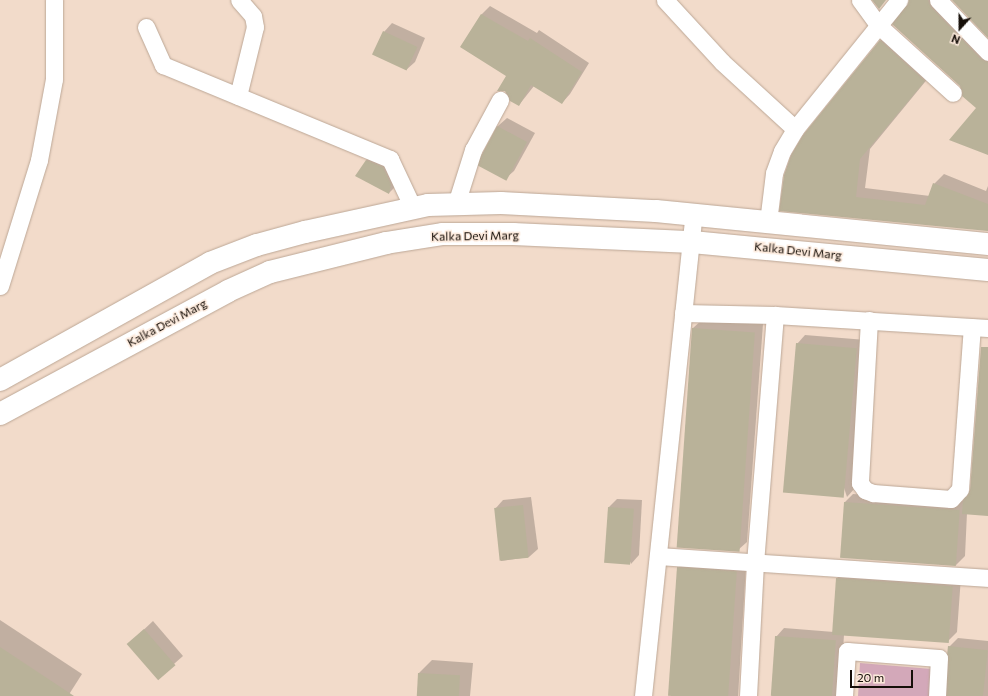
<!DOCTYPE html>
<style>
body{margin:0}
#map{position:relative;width:988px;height:696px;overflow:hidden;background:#f2dbca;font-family:Commissioner,sans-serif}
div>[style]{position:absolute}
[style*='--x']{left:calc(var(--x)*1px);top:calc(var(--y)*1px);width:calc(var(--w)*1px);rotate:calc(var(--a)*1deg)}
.green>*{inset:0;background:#d3a8b9}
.shadow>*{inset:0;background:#0003}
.building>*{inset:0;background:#b9b299;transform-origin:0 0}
.roads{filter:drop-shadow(0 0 1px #bca796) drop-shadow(0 0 1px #bca796)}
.minor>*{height:17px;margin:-8.5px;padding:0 8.5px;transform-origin:8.5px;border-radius:8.5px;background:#fff}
.tertiary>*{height:22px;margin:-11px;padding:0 11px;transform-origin:11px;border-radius:11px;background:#fff}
span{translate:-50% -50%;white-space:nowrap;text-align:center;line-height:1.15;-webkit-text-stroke:3px #fce9db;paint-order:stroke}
.street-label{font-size:12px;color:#160f09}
.north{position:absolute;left:940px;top:8px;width:40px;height:40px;-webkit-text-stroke:3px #fce9db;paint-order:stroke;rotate:201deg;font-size:11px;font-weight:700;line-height:16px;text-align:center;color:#160f09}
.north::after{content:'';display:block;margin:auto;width:14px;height:18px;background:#160f09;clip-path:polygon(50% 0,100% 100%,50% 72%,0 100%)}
.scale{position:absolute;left:850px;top:670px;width:63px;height:18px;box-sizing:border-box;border:2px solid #160f09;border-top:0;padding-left:5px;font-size:12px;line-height:14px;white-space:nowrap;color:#160f09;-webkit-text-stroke:3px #fce9db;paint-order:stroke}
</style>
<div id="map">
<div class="green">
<div style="clip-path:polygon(860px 663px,932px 669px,930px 696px,858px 696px)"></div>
</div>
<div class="shadow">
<div style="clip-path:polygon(909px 0,943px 0,988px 47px,988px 154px,977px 108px)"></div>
<div style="clip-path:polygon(490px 6px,537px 33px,539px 30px,589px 63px,570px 94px,562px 103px,534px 86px,519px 105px,508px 76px,461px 47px,482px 14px)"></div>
<div style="clip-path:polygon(392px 23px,425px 38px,415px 62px,406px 70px,384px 32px)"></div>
<div style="clip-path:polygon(890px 31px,934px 71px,870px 149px,865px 188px,930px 196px,934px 184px,944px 174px,986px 191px,988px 186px,988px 230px,781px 210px,880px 41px)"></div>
<div style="clip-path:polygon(507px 118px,535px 133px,514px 171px,505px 179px,480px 165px,498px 126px)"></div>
<div style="clip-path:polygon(375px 152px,397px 185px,389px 193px,366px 160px)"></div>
<div style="clip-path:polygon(702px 320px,763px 324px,747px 542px,738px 550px,693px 328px)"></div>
<div style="clip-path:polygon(805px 335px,866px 340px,855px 488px,847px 497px,797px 344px)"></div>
<div style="clip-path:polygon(988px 349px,988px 515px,967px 513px,965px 556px,956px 565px,844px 503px,853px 494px,964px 501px,971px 490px)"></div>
<div style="clip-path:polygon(531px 497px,538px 549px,529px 557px,501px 561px,495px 509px,503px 500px)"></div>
<div style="clip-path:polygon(617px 499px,642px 500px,639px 555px,631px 564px,609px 507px)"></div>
<div style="clip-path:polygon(687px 559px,746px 566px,738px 696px,671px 696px,678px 568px)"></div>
<div style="clip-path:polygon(846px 570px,961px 577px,957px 632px,948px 641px,844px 635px,840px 696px,772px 696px,776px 637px,784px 628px,834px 632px,837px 578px)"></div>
<div style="clip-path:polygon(0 620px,82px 674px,68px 696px,0 696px)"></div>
<div style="clip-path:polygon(153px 621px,183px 656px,158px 678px,137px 636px)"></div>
<div style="clip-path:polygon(958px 638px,988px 641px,988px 696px,948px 696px,949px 647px)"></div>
<div style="clip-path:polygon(432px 660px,473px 663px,470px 696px,418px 696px,419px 673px)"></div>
</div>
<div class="building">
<div style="clip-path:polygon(872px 0,886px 0,879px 9px)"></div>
<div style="clip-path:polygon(909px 0,928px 0,931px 7px,981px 59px,988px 62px,988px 155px,949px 140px,976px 108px,962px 96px,960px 86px,892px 24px)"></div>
<div style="clip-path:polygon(952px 0,988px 0,988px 38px)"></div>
<div style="clip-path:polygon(481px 14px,528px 41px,530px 38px,582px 72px,562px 104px,531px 85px,519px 106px,510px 101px,505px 91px,497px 91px,506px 76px,460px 47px)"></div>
<div style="left:383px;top:31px;width:38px;height:26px;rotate:25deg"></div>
<div style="clip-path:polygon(880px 40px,925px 81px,860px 159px,856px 197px,925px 205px,933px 183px,988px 204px,988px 231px,779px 211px,784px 175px,791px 155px,803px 135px)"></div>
<div style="left:497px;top:126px;width:34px;height:44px;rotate:28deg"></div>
<div style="clip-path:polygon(366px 160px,383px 167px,391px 184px,389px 194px,355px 176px)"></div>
<div style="left:692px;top:328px;width:63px;height:220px;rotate:4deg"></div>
<div style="left:796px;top:343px;width:61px;height:150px;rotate:5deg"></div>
<div style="clip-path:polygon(981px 347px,988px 347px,988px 516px,962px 514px,963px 500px,970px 490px)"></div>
<div style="left:844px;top:502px;width:116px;height:56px;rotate:4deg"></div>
<div style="left:523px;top:505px;width:53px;height:29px;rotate:84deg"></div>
<div style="left:608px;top:507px;width:26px;height:56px;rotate:4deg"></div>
<div style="left:677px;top:567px;width:60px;height:129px;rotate:4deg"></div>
<div style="left:836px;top:578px;width:117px;height:57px;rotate:4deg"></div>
<div style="left:144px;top:629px;width:48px;height:23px;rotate:49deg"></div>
<div style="left:775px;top:636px;width:61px;height:60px;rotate:4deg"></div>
<div style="left:948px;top:646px;width:40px;height:50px;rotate:6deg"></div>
<div style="clip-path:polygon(0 647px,74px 696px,0 696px)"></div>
<div style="left:418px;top:673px;width:42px;height:23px;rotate:3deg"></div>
</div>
<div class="roads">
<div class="minor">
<div style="--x:665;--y:0;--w:84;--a:47.4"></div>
<div style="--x:722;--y:62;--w:99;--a:42.5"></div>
<div style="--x:860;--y:0;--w:31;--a:54"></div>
<div style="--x:878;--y:25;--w:101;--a:42.2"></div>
<div style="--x:938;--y:0;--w:72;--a:46.1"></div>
<div style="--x:146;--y:27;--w:42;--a:65.9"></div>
<div style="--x:163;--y:65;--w:246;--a:22.5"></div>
<div style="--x:390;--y:159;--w:54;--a:64.9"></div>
<div style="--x:238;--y:96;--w:71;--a:-76.2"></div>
<div style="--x:255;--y:27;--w:11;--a:-100"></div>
<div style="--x:253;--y:16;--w:21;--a:-131"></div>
<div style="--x:456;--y:204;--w:57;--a:-72.5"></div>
<div style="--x:473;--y:150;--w:57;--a:-61.6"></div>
<div style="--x:768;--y:222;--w:49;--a:-83"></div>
<div style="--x:774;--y:173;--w:23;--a:-70"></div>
<div style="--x:782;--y:151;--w:26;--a:-59"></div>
<div style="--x:795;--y:129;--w:166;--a:-51.1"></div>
<div style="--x:0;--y:286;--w:132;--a:-72.8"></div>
<div style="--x:39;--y:160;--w:82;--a:-79.5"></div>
<div style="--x:54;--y:79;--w:79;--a:-90"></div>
<div style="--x:683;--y:313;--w:92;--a:1.2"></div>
<div style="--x:775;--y:315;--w:213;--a:3.5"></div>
<div style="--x:869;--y:320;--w:163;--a:93.2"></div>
<div style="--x:860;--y:483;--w:9;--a:54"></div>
<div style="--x:865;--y:490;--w:9;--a:21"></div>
<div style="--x:873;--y:493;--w:78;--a:4.4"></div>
<div style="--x:951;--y:499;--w:13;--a:-48"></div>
<div style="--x:960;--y:489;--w:162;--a:-85.8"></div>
<div style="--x:659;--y:556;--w:330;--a:3.8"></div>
<div style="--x:643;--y:696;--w:485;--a:-84"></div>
<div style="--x:748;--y:696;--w:133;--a:-87"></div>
<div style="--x:755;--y:563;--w:249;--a:-85.4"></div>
<div style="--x:844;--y:696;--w:45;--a:-86.2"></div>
<div style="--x:847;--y:651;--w:92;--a:4.4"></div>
<div style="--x:939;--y:658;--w:38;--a:93"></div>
</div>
<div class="tertiary">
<div style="--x:0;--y:380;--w:240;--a:-29.1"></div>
<div style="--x:210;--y:263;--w:50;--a:-21"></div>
<div style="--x:257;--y:245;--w:50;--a:-15.2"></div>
<div style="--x:305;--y:232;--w:126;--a:-12.4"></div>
<div style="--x:428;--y:205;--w:73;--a:-1.6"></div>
<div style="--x:501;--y:203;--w:155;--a:3"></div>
<div style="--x:656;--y:211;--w:334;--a:5.7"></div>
<div style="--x:0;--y:414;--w:259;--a:-28.3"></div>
<div style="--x:228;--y:291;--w:46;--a:-24.3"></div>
<div style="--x:270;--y:272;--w:120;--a:-14"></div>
<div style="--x:386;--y:243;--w:58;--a:-9"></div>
<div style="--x:443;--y:234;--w:70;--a:0"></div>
<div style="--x:513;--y:234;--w:179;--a:2.6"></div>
<div style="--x:692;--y:242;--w:297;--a:5.4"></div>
</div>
</div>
<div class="street-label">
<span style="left:475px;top:236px;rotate:-1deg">Kalka Devi Marg</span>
<span style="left:798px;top:251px;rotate:6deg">Kalka Devi Marg</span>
<span style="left:167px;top:323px;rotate:-28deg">Kalka Devi Marg</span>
</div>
<div class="north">N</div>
<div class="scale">20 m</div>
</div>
